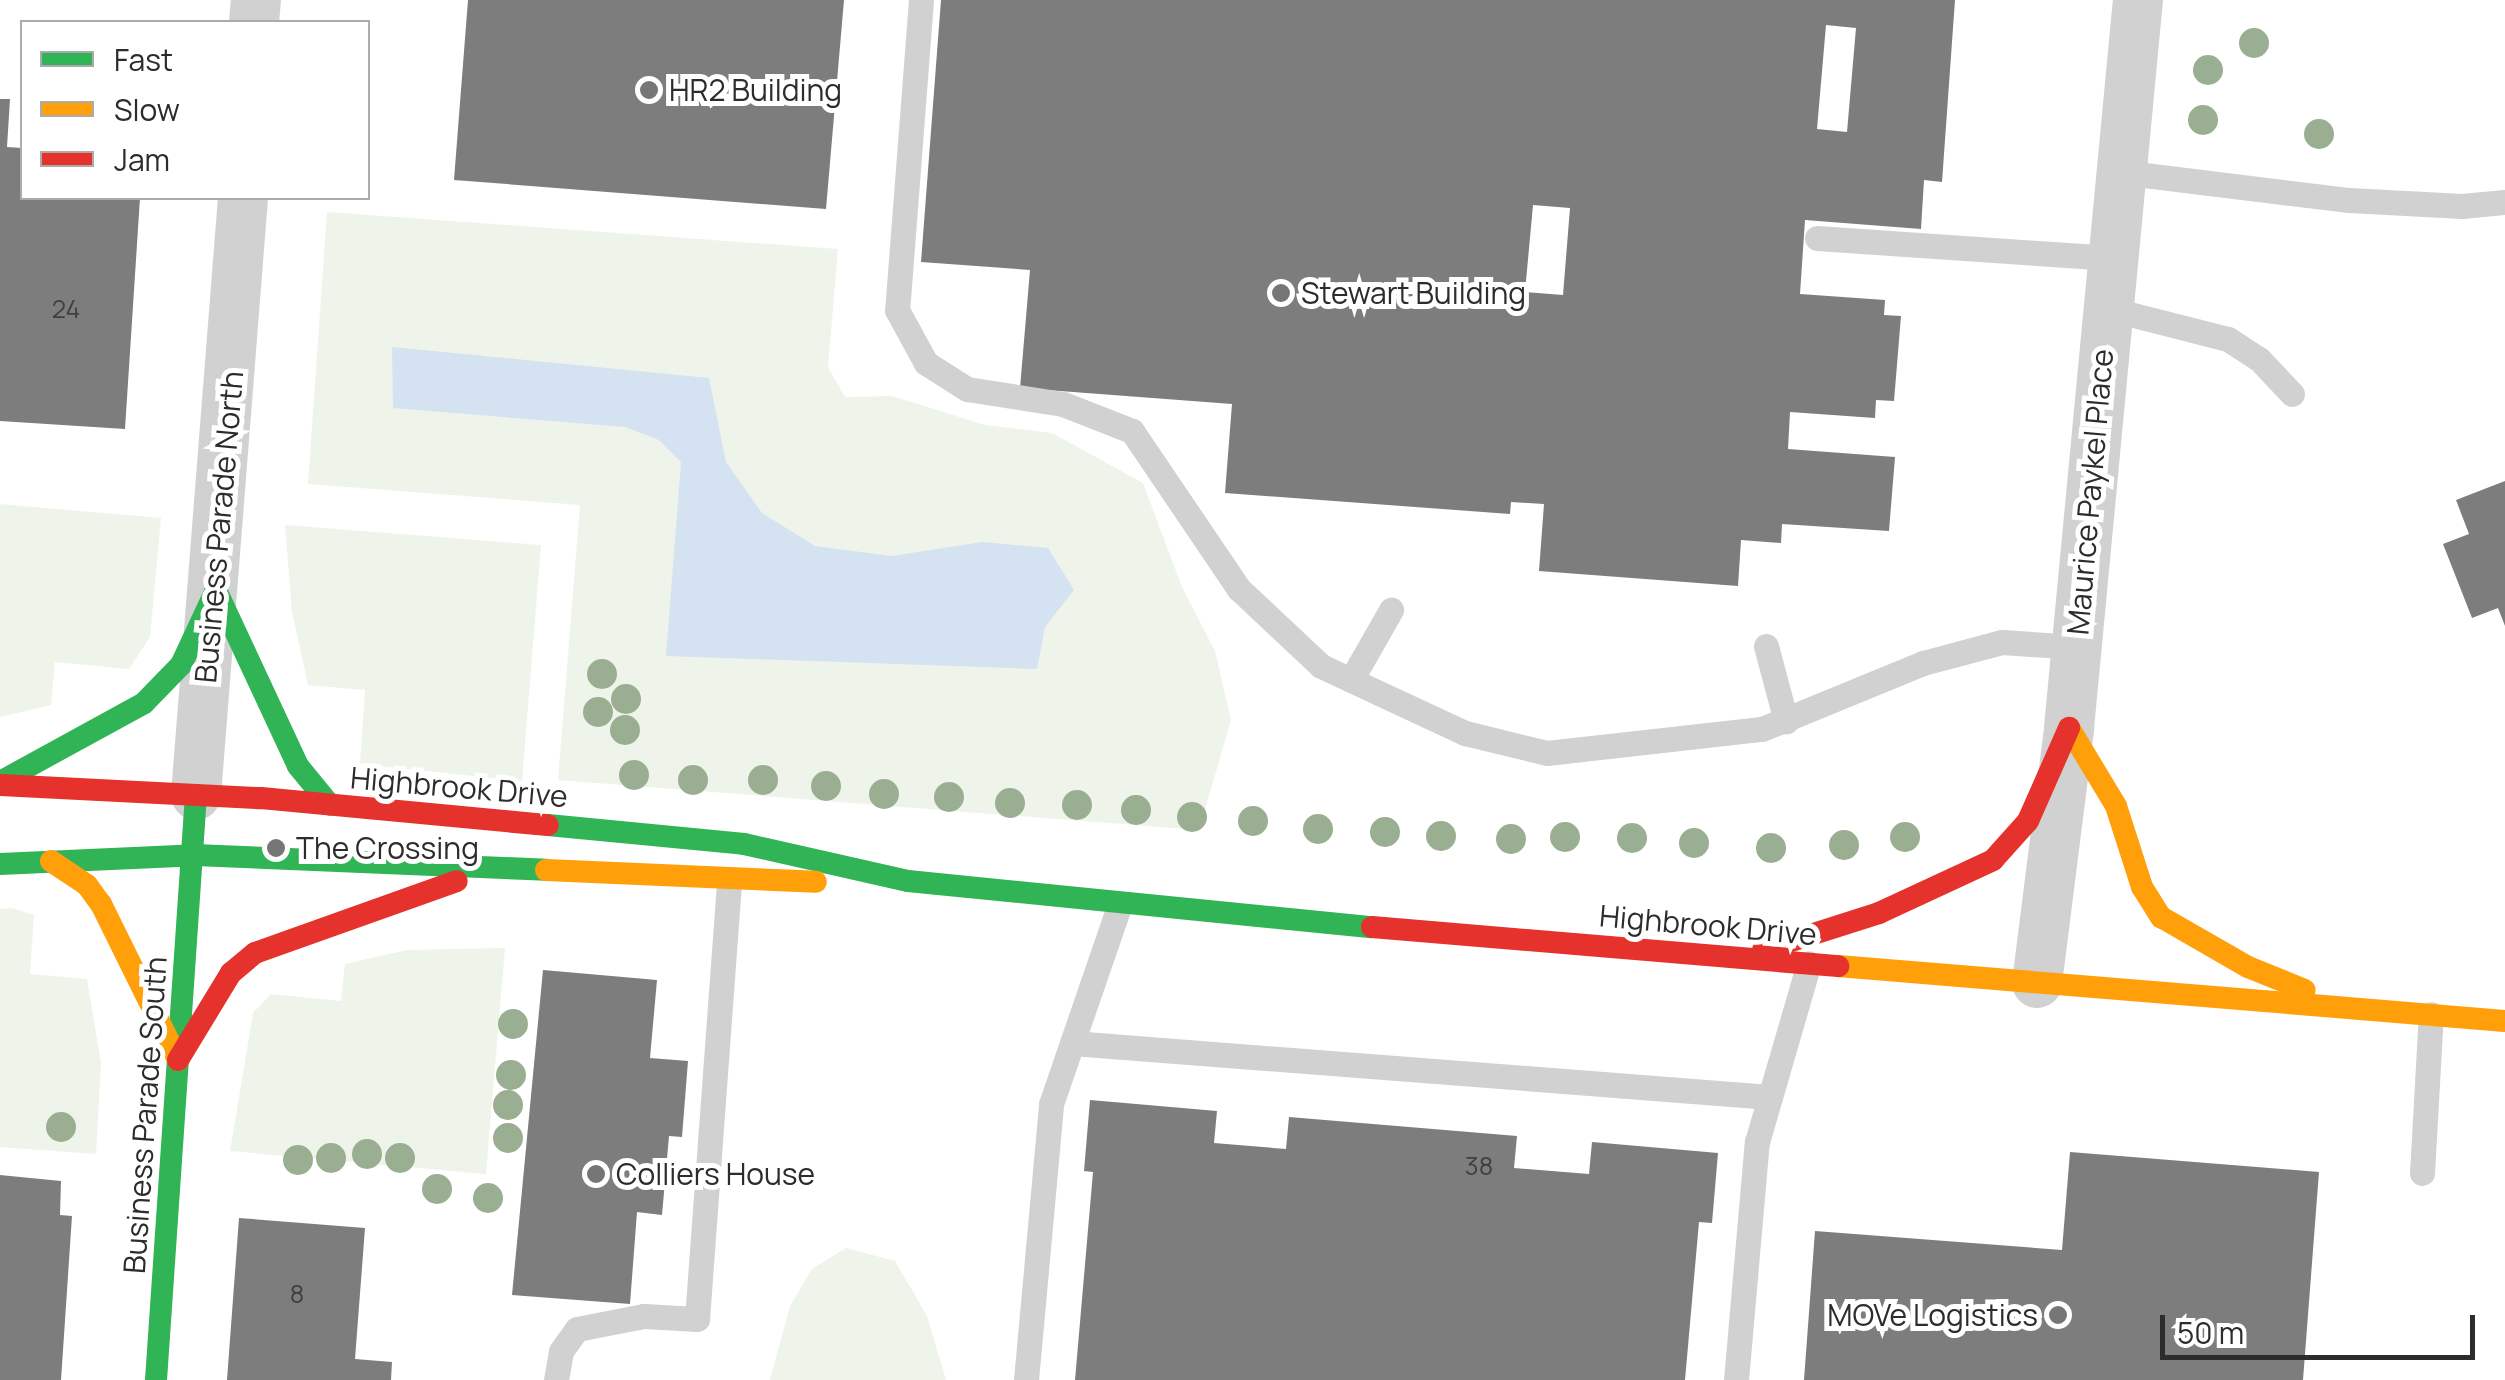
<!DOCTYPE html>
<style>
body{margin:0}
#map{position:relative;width:2505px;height:1380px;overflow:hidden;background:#fff;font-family:Manrope,sans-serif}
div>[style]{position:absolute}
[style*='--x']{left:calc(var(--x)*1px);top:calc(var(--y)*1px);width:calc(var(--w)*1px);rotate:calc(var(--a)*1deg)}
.green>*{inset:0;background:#eef4ea}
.water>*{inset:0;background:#d5e2f2}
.building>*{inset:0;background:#7d7d7d}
.lane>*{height:25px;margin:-12.5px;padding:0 12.5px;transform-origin:12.5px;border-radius:12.5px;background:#d1d1d1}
.street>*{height:50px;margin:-25px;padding:0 25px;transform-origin:25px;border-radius:25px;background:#d1d1d1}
.fast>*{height:22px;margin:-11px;padding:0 11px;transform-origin:11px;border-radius:11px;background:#30b455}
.slow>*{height:22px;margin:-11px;padding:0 11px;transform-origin:11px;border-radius:11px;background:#ff9f0a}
.jam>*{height:22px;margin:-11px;padding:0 11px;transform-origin:11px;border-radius:11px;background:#e5322d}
.trees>*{width:30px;height:30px;margin:-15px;border-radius:50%;background:#9aae91}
.dots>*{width:28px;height:28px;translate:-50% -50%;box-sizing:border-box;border:5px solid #fff;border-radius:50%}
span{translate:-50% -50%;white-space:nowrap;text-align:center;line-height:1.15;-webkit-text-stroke:10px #fff;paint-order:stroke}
.number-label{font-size:25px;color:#404040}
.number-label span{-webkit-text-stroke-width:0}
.poi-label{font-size:30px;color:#2c2c2c}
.left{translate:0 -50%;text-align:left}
.right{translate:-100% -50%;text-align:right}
.street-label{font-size:30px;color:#2c2c2c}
.legend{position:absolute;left:20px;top:20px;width:350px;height:180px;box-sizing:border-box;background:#fff;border:2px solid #ababab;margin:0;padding:12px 18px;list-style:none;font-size:30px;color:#2c2c2c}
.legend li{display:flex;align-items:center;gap:20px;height:50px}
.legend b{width:50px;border:2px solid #ababab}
.scale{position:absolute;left:2160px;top:1315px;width:315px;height:45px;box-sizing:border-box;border:5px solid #2c2c2c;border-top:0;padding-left:12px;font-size:30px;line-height:35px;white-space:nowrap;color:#2c2c2c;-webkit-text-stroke:8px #fff;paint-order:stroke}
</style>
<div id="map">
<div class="green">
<div style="clip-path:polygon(327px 212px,838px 249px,828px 367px,845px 397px,892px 396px,985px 425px,1052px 433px,1143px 483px,1182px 587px,1215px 651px,1231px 720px,1199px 830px,558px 780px,580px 505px,308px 484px)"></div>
<div style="clip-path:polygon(0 504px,161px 518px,150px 637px,129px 669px,55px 662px,51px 705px,0 717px)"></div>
<div style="clip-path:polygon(285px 525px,541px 545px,522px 781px,360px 764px,365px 690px,308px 685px,292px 612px)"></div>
<div style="clip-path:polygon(12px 908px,34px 915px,30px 974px,87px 979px,101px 1063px,96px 1154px,0 1147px,0 909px)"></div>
<div style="clip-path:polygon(505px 948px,486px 1174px,230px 1151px,253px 1013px,271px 994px,341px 1001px,345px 964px,407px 950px)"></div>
<div style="clip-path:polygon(846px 1248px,895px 1261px,927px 1316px,946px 1380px,770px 1380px,790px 1306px,812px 1269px)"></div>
</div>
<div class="water">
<div style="clip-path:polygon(392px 347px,709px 378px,726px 462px,762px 513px,815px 546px,892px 556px,982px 542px,1048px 548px,1074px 590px,1045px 627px,1037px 669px,666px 656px,681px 462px,659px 440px,625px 427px,393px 408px)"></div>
</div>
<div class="building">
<div style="clip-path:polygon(468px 0,844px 0,826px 209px,454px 180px)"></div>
<div style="clip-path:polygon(evenodd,941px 0,1955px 0,1942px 182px,1924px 180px,1921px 229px,1805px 220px,1800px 294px,1885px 300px,1884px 315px,1901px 316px,1894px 401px,1876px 400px,1875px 418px,1790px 412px,1788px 449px,1895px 457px,1889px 531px,1782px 524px,1781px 543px,1741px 540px,1738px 586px,1539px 571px,1544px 504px,1511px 502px,1510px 514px,1225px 493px,1232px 404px,1020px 388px,1030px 270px,921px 262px,941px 0,1826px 25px,1856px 28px,1847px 132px,1817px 129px,1826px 25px,941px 0,1533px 205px,1570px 208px,1563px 295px,1525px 292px,1533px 205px)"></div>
<div style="clip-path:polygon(0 99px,10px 99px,7px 147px,22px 148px,22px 198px,140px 198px,125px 429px,0 421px)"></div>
<div style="clip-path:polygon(2505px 481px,2505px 626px,2498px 608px,2472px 618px,2443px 544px,2469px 534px,2456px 500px)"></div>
<div style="clip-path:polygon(543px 970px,657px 980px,650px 1058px,688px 1061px,682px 1137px,669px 1136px,662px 1215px,637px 1212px,630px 1304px,512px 1295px)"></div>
<div style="clip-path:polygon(1090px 1100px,1217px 1111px,1214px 1143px,1286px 1149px,1289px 1117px,1517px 1136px,1514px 1168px,1589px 1174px,1592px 1142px,1718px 1153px,1712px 1223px,1699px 1222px,1685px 1380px,1075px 1380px,1093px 1172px,1084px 1171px)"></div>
<div style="clip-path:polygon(2070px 1152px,2319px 1172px,2303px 1380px,1804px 1380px,1815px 1231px,2062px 1250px)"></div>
<div style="clip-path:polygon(0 1175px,61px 1181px,60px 1215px,72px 1216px,61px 1380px,0 1380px)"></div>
<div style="clip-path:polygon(239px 1218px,365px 1228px,355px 1359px,392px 1362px,391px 1380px,227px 1380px)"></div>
</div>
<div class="lane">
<div style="--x:921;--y:0;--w:311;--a:94.4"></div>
<div style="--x:897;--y:310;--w:60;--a:61.3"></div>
<div style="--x:926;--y:363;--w:49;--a:32.4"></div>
<div style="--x:967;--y:389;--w:97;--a:8.9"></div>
<div style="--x:1063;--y:404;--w:74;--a:21.4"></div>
<div style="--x:1132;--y:431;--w:191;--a:55.9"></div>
<div style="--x:1239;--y:589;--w:112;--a:43.2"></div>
<div style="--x:1321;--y:666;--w:159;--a:25"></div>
<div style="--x:1465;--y:733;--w:84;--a:13.7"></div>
<div style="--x:1547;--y:753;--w:216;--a:-6.4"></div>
<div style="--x:1762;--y:729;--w:174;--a:-22.3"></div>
<div style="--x:1923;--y:663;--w:82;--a:-14.9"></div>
<div style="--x:2002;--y:642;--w:73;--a:3.9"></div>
<div style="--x:2120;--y:172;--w:231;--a:7"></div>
<div style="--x:2349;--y:200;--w:113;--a:3"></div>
<div style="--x:2462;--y:206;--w:43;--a:-5.3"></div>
<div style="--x:1817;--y:238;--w:295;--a:3.9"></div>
<div style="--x:2106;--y:308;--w:126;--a:14.3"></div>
<div style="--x:2228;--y:339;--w:37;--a:33"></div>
<div style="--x:2259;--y:359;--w:48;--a:46.7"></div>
<div style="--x:1766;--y:646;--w:78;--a:75.1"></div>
<div style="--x:1351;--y:680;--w:81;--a:-60.3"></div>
<div style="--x:1072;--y:1043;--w:700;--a:4.42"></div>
<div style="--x:2422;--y:1173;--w:159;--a:-86.8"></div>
<div style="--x:556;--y:1380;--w:29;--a:-80"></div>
<div style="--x:561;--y:1351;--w:27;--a:-54"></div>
<div style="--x:577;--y:1329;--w:68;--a:-11"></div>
<div style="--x:644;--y:1316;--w:53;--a:3.2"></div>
<div style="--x:697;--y:1319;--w:437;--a:-85.8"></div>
<div style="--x:1026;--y:1380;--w:277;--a:-84.8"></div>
<div style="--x:1051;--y:1104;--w:209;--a:-71"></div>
<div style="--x:1736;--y:1380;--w:239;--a:-85"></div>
<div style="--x:1757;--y:1142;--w:186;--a:-73.8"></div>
</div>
<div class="street">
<div style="--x:254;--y:22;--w:22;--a:-85"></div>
<div style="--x:196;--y:795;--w:599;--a:-85.5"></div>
<div style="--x:2037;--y:983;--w:257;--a:-82.8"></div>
<div style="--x:2069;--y:728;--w:731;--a:-84.59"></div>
</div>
<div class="fast">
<div style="--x:216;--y:590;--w:194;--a:65"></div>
<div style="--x:298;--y:766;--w:50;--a:50.6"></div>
<div style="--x:0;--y:782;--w:164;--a:-28.7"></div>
<div style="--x:144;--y:703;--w:53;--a:-45.8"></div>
<div style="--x:181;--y:665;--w:83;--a:-65"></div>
<div style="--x:548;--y:825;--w:197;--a:5.5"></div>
<div style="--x:744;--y:844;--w:168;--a:12.7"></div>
<div style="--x:908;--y:881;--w:466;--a:5.7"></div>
<div style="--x:0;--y:864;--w:195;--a:-2.6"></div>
<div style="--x:195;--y:855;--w:351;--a:2.4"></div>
<div style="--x:156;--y:1380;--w:586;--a:-86.09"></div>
</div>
<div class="slow">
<div style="--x:2069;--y:728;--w:91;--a:58.9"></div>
<div style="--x:2116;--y:806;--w:85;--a:72.2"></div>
<div style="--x:2142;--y:887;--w:36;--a:58"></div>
<div style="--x:2161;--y:917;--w:100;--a:29.9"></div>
<div style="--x:2248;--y:967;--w:61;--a:22"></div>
<div style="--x:51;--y:861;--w:43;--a:33.7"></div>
<div style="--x:87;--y:885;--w:24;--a:54"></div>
<div style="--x:101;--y:904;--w:174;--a:63.7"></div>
<div style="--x:546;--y:870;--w:270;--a:2.5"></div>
<div style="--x:1838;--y:966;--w:669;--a:4.71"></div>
</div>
<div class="jam">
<div style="--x:0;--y:785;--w:261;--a:2.9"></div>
<div style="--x:261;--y:798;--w:288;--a:5.4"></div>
<div style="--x:1372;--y:927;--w:468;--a:4.8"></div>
<div style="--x:1763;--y:950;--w:122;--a:-17.7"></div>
<div style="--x:1879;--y:913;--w:126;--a:-24.9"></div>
<div style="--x:1993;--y:860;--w:52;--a:-48.1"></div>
<div style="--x:2028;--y:821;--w:102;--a:-66.2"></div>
<div style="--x:178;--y:1060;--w:102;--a:-58.7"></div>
<div style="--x:231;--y:973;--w:31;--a:-40"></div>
<div style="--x:255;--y:953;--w:214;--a:-19.6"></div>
</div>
<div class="trees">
<div style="left:2254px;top:43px"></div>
<div style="left:2208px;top:70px"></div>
<div style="left:2203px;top:120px"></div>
<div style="left:2319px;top:134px"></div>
<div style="left:602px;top:674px"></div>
<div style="left:626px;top:699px"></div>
<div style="left:598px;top:712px"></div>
<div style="left:625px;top:730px"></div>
<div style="left:634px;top:775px"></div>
<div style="left:693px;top:780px"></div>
<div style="left:763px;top:780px"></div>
<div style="left:826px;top:786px"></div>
<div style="left:884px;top:794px"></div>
<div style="left:949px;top:797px"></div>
<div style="left:1010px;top:803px"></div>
<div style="left:1077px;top:805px"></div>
<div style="left:1136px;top:810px"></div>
<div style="left:1192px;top:817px"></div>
<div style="left:1253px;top:821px"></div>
<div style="left:1318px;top:829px"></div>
<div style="left:1385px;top:832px"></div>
<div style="left:1441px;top:836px"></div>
<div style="left:1565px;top:837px"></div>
<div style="left:1905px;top:837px"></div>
<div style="left:1632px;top:838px"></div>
<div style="left:1511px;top:839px"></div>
<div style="left:1694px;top:843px"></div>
<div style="left:1844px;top:845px"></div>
<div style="left:1771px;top:848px"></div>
<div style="left:513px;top:1024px"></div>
<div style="left:511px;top:1075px"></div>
<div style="left:508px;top:1105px"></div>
<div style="left:61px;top:1127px"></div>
<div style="left:508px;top:1138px"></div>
<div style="left:367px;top:1154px"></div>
<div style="left:331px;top:1158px"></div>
<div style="left:400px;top:1158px"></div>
<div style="left:298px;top:1160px"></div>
<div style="left:437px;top:1189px"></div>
<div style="left:488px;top:1198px"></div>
</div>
<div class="dots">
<div style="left:649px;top:90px;background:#767676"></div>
<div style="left:1281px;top:293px;background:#767676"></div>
<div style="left:276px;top:848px;background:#767676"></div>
<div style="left:596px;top:1174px;background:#767676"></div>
<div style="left:2058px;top:1315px;background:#767676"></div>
</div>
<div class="number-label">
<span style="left:66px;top:309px">24</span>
<span style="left:1479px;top:1166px">38</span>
<span style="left:297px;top:1294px">8</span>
</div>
<div class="poi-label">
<span class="left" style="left:669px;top:90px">HR2 Building</span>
<span class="left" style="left:1301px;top:293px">Stewart Building</span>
<span class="left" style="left:296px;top:848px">The Crossing</span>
<span class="left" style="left:616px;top:1174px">Colliers House</span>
<span class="right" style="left:2038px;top:1315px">MOVe Logistics</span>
</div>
<div class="street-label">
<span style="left:2090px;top:492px;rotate:-85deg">Maurice Paykel Place</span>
<span style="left:219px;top:527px;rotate:-85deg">Business Parade North</span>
<span style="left:459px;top:787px;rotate:5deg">Highbrook Drive</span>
<span style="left:1708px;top:925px;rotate:5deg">Highbrook Drive</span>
<span style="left:145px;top:1115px;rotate:-86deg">Business Parade South</span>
</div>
<ul class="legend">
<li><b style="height:12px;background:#30b455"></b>Fast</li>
<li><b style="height:12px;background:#ff9f0a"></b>Slow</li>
<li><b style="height:12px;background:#e5322d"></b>Jam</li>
</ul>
<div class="scale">50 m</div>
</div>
